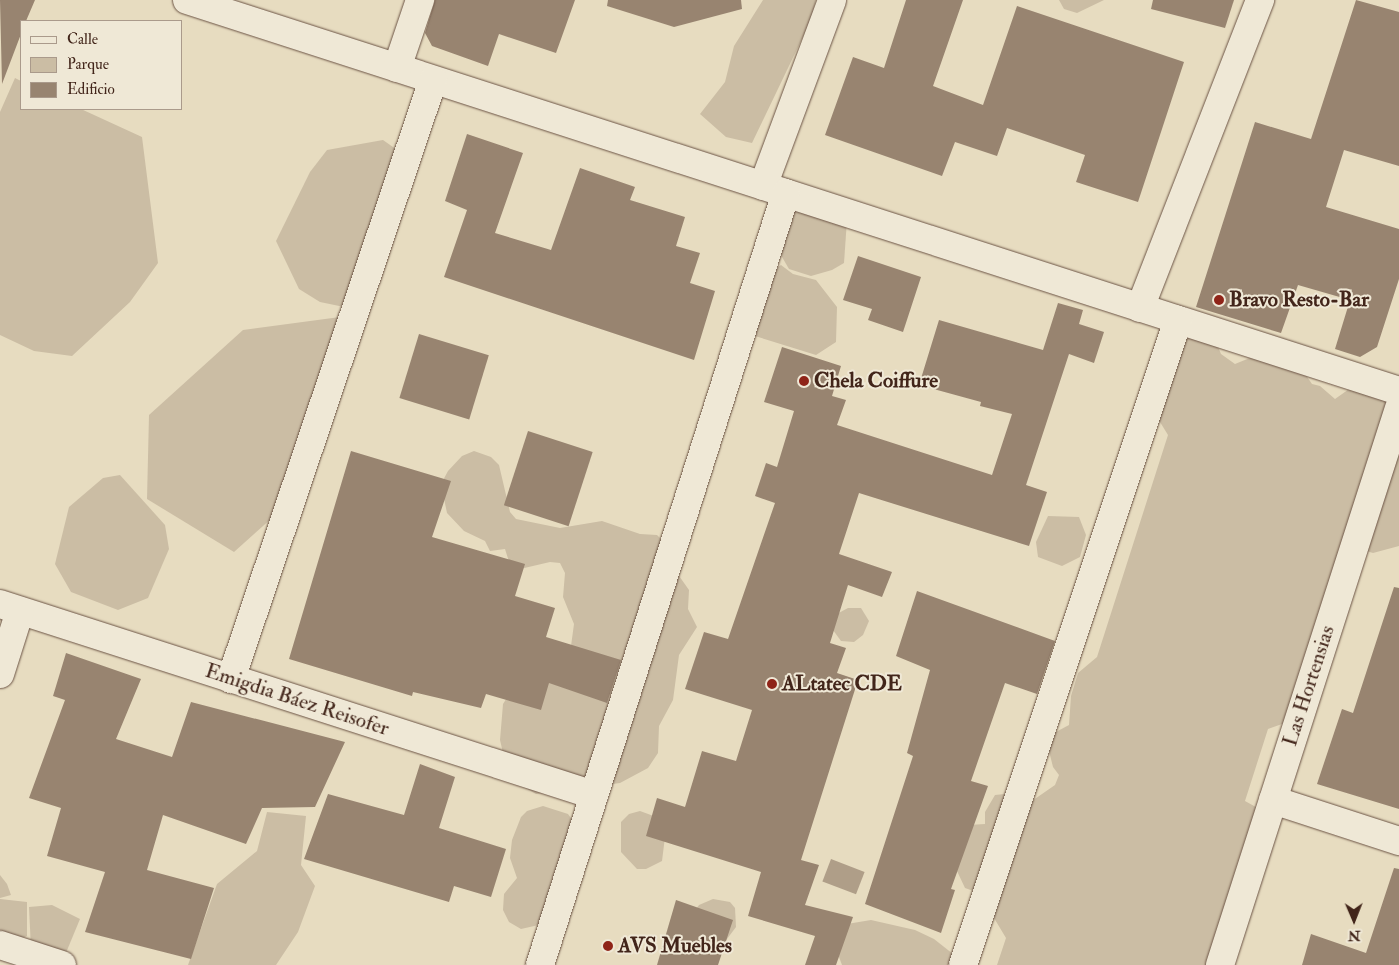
<!DOCTYPE html>
<meta charset="utf-8">
<style>
body{margin:0}
#map{position:relative;width:1399px;height:965px;overflow:hidden;background:#e7dcc0;font-family:"IM FELL Double Pica",serif}
div>[style]{position:absolute}
[style*='--x']{left:calc(var(--x)*1px);top:calc(var(--y)*1px);width:calc(var(--w)*1px);rotate:calc(var(--a)*1deg)}
.green>*{inset:0;background:#cbbda4}
.water>*{inset:0;background:#af9e88;transform-origin:0 0}
.building>*{inset:0;background:#988470;transform-origin:0 0}
.roads{filter:drop-shadow(0 0 1px #6b5344) drop-shadow(0 0 1px #6b5344)}
.minor>*{height:28px;margin:-14px;padding:0 14px;transform-origin:14px;border-radius:14px;background:#efe8d6}
.dots>*{width:14px;height:14px;translate:-50% -50%;box-sizing:border-box;border:2px solid #efe8d6;border-radius:50%}
span{translate:-50% -50%;white-space:nowrap;text-align:center;line-height:1.15;-webkit-text-stroke:4px #efe8d6;paint-order:stroke}
.poi-label{font-size:21px;color:#42251a;font-weight:700}
.left{translate:0 -50%;text-align:left}
.street-label{font-size:21px;color:#42251a}
.legend{position:absolute;left:20px;top:20px;width:162px;height:90px;box-sizing:border-box;background:#efe8d6;border:1px solid #aa9a8b;margin:0;padding:6px 9px;list-style:none;font-size:15px;color:#42251a}
.legend li{display:flex;align-items:center;gap:10px;height:25px}
.legend b{width:25px;border:1px solid #aa9a8b}
.north{position:absolute;left:1329px;top:895px;width:50px;height:50px;-webkit-text-stroke:4px #efe8d6;paint-order:stroke;rotate:179deg;font-size:14px;font-weight:700;line-height:20px;text-align:center;color:#42251a}
.north::after{content:'';display:block;margin:auto;width:18px;height:22px;background:#42251a;clip-path:polygon(50% 0,100% 100%,50% 72%,0 100%)}
</style>
<div id="map">
<div class="green">
<div style="clip-path:polygon(763px 0,816px 0,811px 20px,752px 143px,726px 137px,700px 114px,725px 82px,734px 46px)"></div>
<div style="clip-path:polygon(1059px 0,1104px 0,1077px 13px,1064px 9px)"></div>
<div style="clip-path:polygon(15px 78px,21px 81px,21px 109px,81px 109px,142px 137px,158px 263px,130px 302px,72px 356px,34px 351px,0 335px,0 112px)"></div>
<div style="clip-path:polygon(383px 140px,400px 152px,349px 308px,320px 302px,299px 289px,276px 241px,310px 172px,327px 150px)"></div>
<div style="clip-path:polygon(791px 202px,847px 220px,844px 263px,832px 270px,811px 276px,789px 269px,778px 250px)"></div>
<div style="clip-path:polygon(781px 265px,793px 274px,816px 280px,837px 307px,836px 342px,816px 355px,755px 336px,755px 324px,772px 272px)"></div>
<div style="clip-path:polygon(340px 317px,272px 518px,234px 552px,147px 499px,149px 415px,243px 330px)"></div>
<div style="clip-path:polygon(1191px 330px,1216px 342px,1221px 354px,1235px 364px,1257px 355px,1301px 368px,1312px 384px,1320px 386px,1335px 399px,1352px 387px,1399px 401px,1399px 546px,1373px 553px,1360px 549px,1289px 717px,1282px 724px,1268px 729px,1245px 801px,1263px 811px,1220px 965px,997px 965px,1006px 938px,979px 893px,965px 888px,957px 871px,969px 825px,985px 824px,985px 812px,995px 795px,1014px 793px,1029px 803px,1055px 785px,1059px 775px,1053px 767px,1048px 747px,1054px 733px,1069px 725px,1071px 696px,1078px 673px,1097px 657px,1168px 435px,1160px 422px,1152px 419px,1145px 404px)"></div>
<div style="clip-path:polygon(474px 451px,491px 457px,499px 465px,510px 512px,516px 519px,560px 528px,602px 521px,640px 534px,657px 535px,667px 545px,677px 573px,689px 590px,688px 609px,697px 627px,679px 655px,673px 700px,659px 726px,658px 753px,648px 768px,620px 783px,536px 794px,515px 782px,504px 757px,500px 740px,503px 704px,515px 685px,571px 646px,574px 624px,563px 597px,565px 573px,560px 563px,550px 562px,520px 569px,510px 565px,505px 549px,490px 551px,485px 541px,464px 531px,447px 513px,441px 484px,448px 471px,462px 456px)"></div>
<div style="clip-path:polygon(120px 475px,165px 525px,169px 549px,148px 598px,118px 610px,71px 592px,55px 564px,69px 507px,103px 478px)"></div>
<div style="clip-path:polygon(1048px 516px,1079px 517px,1086px 535px,1080px 557px,1062px 566px,1038px 557px,1036px 542px)"></div>
<div style="clip-path:polygon(848px 608px,861px 608px,869px 621px,863px 635px,854px 642px,841px 641px,833px 630px,833px 616px)"></div>
<div style="clip-path:polygon(543px 806px,568px 814px,573px 821px,559px 871px,551px 882px,543px 924px,521px 929px,509px 922px,503px 910px,504px 894px,517px 878px,510px 858px,512px 840px,521px 817px,527px 811px)"></div>
<div style="clip-path:polygon(640px 811px,659px 818px,665px 837px,662px 861px,646px 869px,637px 869px,621px 852px,621px 822px,629px 814px)"></div>
<div style="clip-path:polygon(267px 812px,306px 816px,301px 865px,315px 886px,298px 932px,276px 965px,188px 965px,217px 884px,257px 851px)"></div>
<div style="clip-path:polygon(0 875px,7px 884px,11px 895px,0 898px)"></div>
<div style="clip-path:polygon(0 899px,27px 902px,27px 936px,18px 940px,0 936px)"></div>
<div style="clip-path:polygon(713px 899px,730px 902px,735px 908px,736px 927px,724px 943px,694px 912px,699px 905px)"></div>
<div style="clip-path:polygon(52px 905px,80px 919px,63px 960px,31px 949px,29px 907px)"></div>
<div style="clip-path:polygon(871px 920px,915px 930px,934px 939px,967px 965px,842px 965px,836px 949px,847px 924px)"></div>
</div>
<div class="water">
<div style="left:831px;top:859px;width:36px;height:24px;rotate:21deg"></div>
</div>
<div class="building">
<div style="clip-path:polygon(0 0,35px 0,26px 21px,21px 21px,21px 34px,2px 84px)"></div>
<div style="clip-path:polygon(435px 0,575px 0,556px 53px,499px 34px,488px 66px,432px 46px,425px 33px)"></div>
<div style="clip-path:polygon(608px 0,741px 0,742px 9px,674px 27px,607px 6px)"></div>
<div style="clip-path:polygon(906px 0,963px 0,933px 86px,983px 105px,1017px 6px,1184px 62px,1138px 202px,1076px 182px,1085px 155px,1007px 128px,997px 156px,955px 142px,942px 176px,825px 135px,853px 57px,884px 68px)"></div>
<div style="clip-path:polygon(1153px 0,1234px 0,1225px 28px,1151px 9px)"></div>
<div style="clip-path:polygon(1356px 0,1399px 12px,1399px 166px,1344px 150px,1326px 207px,1399px 229px,1399px 279px,1377px 347px,1360px 357px,1335px 349px,1350px 300px,1298px 285px,1281px 333px,1196px 307px,1255px 122px,1311px 139px)"></div>
<div style="clip-path:polygon(467px 134px,523px 153px,495px 233px,551px 250px,580px 168px,635px 187px,630px 200px,685px 217px,676px 246px,700px 253px,690px 283px,715px 291px,694px 360px,444px 277px,467px 210px,445px 201px)"></div>
<div style="clip-path:polygon(858px 256px,921px 277px,903px 332px,868px 320px,872px 309px,843px 300px)"></div>
<div style="clip-path:polygon(1058px 303px,1083px 310px,1079px 324px,1104px 332px,1094px 363px,1069px 354px,1026px 485px,1047px 492px,1029px 546px,859px 493px,839px 554px,892px 572px,882px 597px,848px 585px,830px 643px,846px 648px,837px 673px,858px 680px,801px 860px,819px 865px,805px 905px,853px 917px,836px 965px,805px 965px,815px 936px,748px 916px,761px 872px,646px 836px,657px 798px,685px 807px,702px 751px,736px 761px,752px 710px,685px 689px,704px 632px,728px 639px,775px 503px,755px 496px,766px 463px,777px 467px,794px 411px,764px 402px,782px 347px,841px 366px,832px 396px,846px 400px,837px 425px,992px 475px,1012px 414px,980px 406px,981px 402px,919px 385px,939px 320px,1043px 350px)"></div>
<div style="left:419px;top:334px;width:73px;height:67px;rotate:17deg"></div>
<div style="left:528px;top:431px;width:68px;height:78px;rotate:18deg"></div>
<div style="clip-path:polygon(351px 451px,451px 481px,432px 537px,525px 564px,515px 596px,555px 608px,546px 637px,621px 660px,607px 703px,549px 683px,541px 710px,486px 694px,481px 708px,413px 692px,412px 696px,289px 659px)"></div>
<div style="clip-path:polygon(1394px 587px,1399px 588px,1399px 809px,1317px 784px,1342px 709px,1353px 713px)"></div>
<div style="clip-path:polygon(917px 591px,1055px 641px,1037px 694px,1005px 683px,971px 781px,988px 786px,951px 889px,955px 890px,941px 933px,865px 904px,913px 756px,907px 753px,930px 670px,896px 656px)"></div>
<div style="clip-path:polygon(66px 653px,141px 679px,116px 739px,172px 757px,191px 702px,345px 742px,315px 807px,262px 808px,246px 844px,163px 815px,147px 870px,214px 888px,191px 959px,85px 932px,105px 872px,47px 856px,61px 808px,29px 798px,65px 700px,53px 696px)"></div>
<div style="clip-path:polygon(420px 764px,455px 777px,439px 828px,506px 849px,491px 897px,454px 886px,449px 902px,304px 859px,328px 794px,404px 815px)"></div>
<div style="clip-path:polygon(1394px 868px,1399px 869px,1399px 965px,1302px 965px,1311px 934px,1366px 953px)"></div>
<div style="clip-path:polygon(676px 900px,733px 920px,718px 965px,657px 965px)"></div>
</div>
<div class="roads">
<div class="minor">
<div style="--x:187;--y:0;--w:1274;--a:17.88"></div>
<div style="--x:397;--y:68;--w:72;--a:-71.3"></div>
<div style="--x:763;--y:186;--w:198;--a:-69.6"></div>
<div style="--x:1140;--y:308;--w:331;--a:-68.7"></div>
<div style="--x:0;--y:604;--w:624;--a:17.83"></div>
<div style="--x:0;--y:674;--w:66;--a:-72.4"></div>
<div style="--x:231;--y:679;--w:632;--a:-71.36"></div>
<div style="--x:1273;--y:800;--w:133;--a:18"></div>
<div style="--x:0;--y:945;--w:65;--a:17.9"></div>
<div style="--x:540;--y:965;--w:810;--a:-72.33"></div>
<div style="--x:963;--y:965;--w:680;--a:-71.57"></div>
<div style="--x:1220;--y:965;--w:585;--a:-72.18"></div>
</div>
</div>
<div class="dots">
<div style="left:1219px;top:300px;background:#8f2418"></div>
<div style="left:804px;top:381px;background:#8f2418"></div>
<div style="left:772px;top:684px;background:#8f2418"></div>
<div style="left:608px;top:946px;background:#8f2418"></div>
</div>
<div class="poi-label">
<span class="left" style="left:1229px;top:300px">Bravo Resto-Bar</span>
<span class="left" style="left:814px;top:381px">Chela Coiffure</span>
<span class="left" style="left:782px;top:684px">ALtatec CDE</span>
<span class="left" style="left:618px;top:946px">AVS Muebles</span>
</div>
<div class="street-label">
<span style="left:1309px;top:686px;rotate:-72deg">Las Hortensias</span>
<span style="left:297px;top:700px;rotate:18deg">Emigdia Báez Reisofer</span>
</div>
<ul class="legend">
<li><b style="height:6px;background:#efe8d6"></b>Calle</li>
<li><b style="height:14px;background:#cbbda4"></b>Parque</li>
<li><b style="height:14px;background:#988470"></b>Edificio</li>
</ul>
<div class="north">N</div>
</div>
